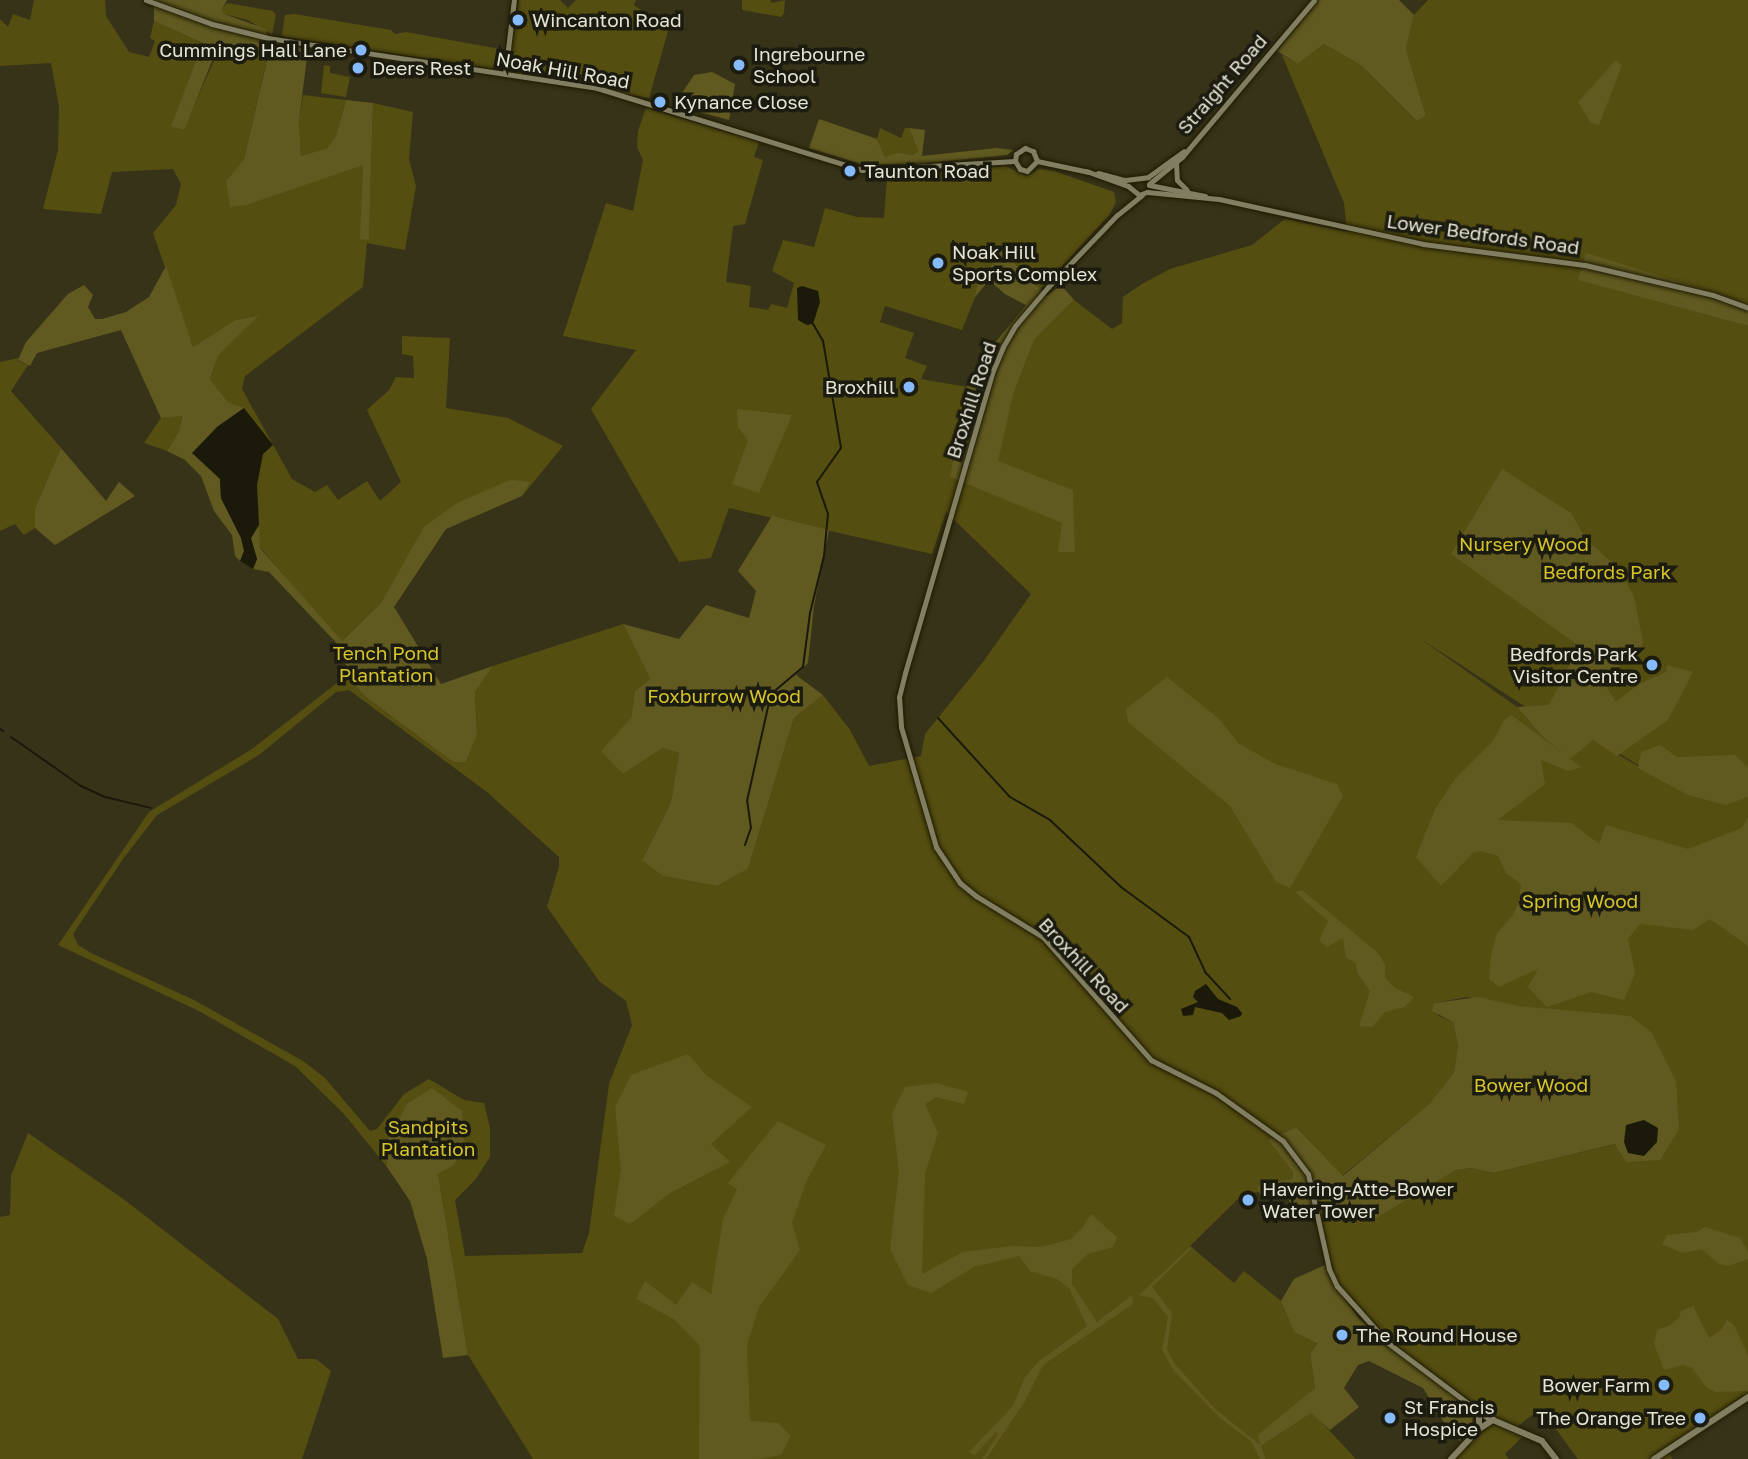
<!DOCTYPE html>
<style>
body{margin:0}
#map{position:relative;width:1748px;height:1459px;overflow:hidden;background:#373319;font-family:"Golos Text",sans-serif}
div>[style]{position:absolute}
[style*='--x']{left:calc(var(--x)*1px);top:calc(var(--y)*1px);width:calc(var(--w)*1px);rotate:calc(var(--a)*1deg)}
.green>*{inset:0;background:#554e11}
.forest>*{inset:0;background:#615a20}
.water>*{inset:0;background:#1a190a}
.stream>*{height:2px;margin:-1px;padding:0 1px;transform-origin:1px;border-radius:1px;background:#1a190a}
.roads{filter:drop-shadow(0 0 2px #1e1b02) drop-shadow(0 0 2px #1e1b02)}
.tertiary>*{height:5px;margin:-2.5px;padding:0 2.5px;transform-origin:2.5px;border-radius:2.5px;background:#817e61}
.secondary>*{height:6px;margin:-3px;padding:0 3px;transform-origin:3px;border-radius:3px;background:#817e61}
.dots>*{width:19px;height:19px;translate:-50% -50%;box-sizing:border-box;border:4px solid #1c1b0f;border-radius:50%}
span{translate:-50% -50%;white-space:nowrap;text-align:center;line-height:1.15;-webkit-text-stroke:7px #1c1b0f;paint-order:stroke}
.poi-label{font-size:19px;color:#e6e4d4}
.left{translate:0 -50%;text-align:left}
.right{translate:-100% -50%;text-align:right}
.street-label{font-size:19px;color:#e6e4d4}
.park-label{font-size:19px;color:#d5c42a}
</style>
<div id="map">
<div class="green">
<div style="clip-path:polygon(34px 0,105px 0,106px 16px,129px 52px,149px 57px,155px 41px,150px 38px,154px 21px,203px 43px,172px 125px,183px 130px,218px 52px,227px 45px,270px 46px,244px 159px,226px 181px,247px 205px,363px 164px,361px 239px,369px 239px,373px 103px,413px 112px,409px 159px,416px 186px,405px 250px,367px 243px,363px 287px,245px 376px,242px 389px,292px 479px,315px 492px,327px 485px,338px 500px,367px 481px,380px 501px,401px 482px,367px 410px,389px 390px,396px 377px,414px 378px,413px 356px,402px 354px,402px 336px,450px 338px,446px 408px,508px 418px,563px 446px,522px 496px,529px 482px,425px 527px,381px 603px,341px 642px,260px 547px,253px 569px,240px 561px,243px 409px,228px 402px,210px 379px,218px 356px,258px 315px,235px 320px,193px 347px,153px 233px,176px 205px,181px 184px,173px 169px,112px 172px,101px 214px,43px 209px,58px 150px,59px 107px,51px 63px,0 66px,0 19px,8px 27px,13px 14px,30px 20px)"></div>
<div style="clip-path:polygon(519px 0,560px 0,568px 8px,576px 0,636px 0,634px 5px,649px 16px,670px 24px,649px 98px,507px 72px)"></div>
<div style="clip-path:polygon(742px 0,770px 0,772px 3px,785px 0,784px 13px,781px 17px,742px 10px)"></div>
<div style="clip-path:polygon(evenodd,1428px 0,1748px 0,1748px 308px,1579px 280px,1748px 326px,1748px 1402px,1670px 1453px,1672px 1459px,1578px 1459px,1544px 1413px,1535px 1413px,1516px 1427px,1488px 1414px,1387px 1339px,1339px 1285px,1332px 1270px,1314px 1184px,1377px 1218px,1456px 1170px,1471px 1168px,1494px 1173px,1616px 1144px,1659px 1159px,1519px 1006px,1467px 997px,1434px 1003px,1439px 1016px,1453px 1022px,1458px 1046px,1454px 1072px,1430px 1103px,1342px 1176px,1296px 1127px,1268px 1140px,1293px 1172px,1292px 1179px,1286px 1187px,1242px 1195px,1190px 1246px,1234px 1283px,1244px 1271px,1281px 1301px,1294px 1332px,1317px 1342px,1310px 1354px,1315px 1388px,1261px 1446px,1312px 1412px,1356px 1459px,533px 1459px,468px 1355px,438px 1174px,453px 1166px,388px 1140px,387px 1167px,344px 1114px,295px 1066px,199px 1011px,58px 945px,149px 812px,252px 749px,346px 676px,367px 698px,453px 762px,466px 762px,477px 735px,475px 692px,493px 666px,623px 624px,650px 679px,635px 691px,623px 774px,663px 748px,679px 753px,671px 802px,643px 858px,663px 876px,717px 886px,748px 869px,794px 718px,823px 695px,850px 730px,869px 766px,921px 756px,925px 734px,983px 662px,1031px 594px,946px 512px,932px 554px,729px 508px,711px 558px,679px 562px,591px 409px,636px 350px,563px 336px,606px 203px,633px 211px,643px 160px,637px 147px,638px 131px,646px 108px,759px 142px,754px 157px,763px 160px,745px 224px,733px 226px,726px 282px,751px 286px,749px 307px,768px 310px,771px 304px,787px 308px,794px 283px,772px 271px,783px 240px,814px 247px,825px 208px,857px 217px,884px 218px,887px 177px,1005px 166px,1027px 176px,1039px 169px,1054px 171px,1114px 192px,1116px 202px,1110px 214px,1026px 305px,1005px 294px,989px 280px,975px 297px,962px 330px,885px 306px,880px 322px,914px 333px,905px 358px,927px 366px,921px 379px,1013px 395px,1034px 340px,1074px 300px,1112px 329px,1122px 323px,1123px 297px,1142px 284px,1170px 269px,1252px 245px,1285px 219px,1347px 232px,1344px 203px,1282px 55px,1298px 64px,1324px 44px,1362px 66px,1417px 121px,1426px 116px,1406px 49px,1414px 15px,1428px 0,1418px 637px,1550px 723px,1591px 736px,1669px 784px,1593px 740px,1570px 758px,1542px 736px,1517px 707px,1418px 637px,1428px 0,349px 690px,487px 792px,559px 857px,559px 867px,547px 907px,599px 981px,626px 1001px,632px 1025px,609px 1084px,589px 1233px,582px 1253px,465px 1256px,455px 1200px,475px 1180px,490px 1157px,490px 1128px,484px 1103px,464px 1100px,429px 1079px,404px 1094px,377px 1129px,370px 1131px,325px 1078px,303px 1061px,194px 1000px,93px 954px,78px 945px,73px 934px,123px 859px,157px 815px,259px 755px,336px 692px,349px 690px)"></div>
<div style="clip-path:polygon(227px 3px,273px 11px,276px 15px,272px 35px,248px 20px,224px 14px,222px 9px)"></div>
<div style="clip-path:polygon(294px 14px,391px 30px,395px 34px,406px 32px,500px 49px,499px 63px,494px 69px,287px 37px,282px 35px,285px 15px)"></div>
<div style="clip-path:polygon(324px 65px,330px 66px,330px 73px,350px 77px,346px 97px,321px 93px)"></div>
<div style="clip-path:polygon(303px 95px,346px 100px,336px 136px,327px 148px,301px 156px,299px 121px)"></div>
<div style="clip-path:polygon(880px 128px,901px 138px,905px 128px,909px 128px,918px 151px,913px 155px,898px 154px,885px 157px,877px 139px)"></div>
<div style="clip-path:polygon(19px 358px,18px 361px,28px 365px,11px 391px,61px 448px,35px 508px,35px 528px,24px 535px,15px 524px,0 531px,0 362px)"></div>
<div style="clip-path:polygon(182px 415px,179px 431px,167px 451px,144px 443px,161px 418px)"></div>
<div style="clip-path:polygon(28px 1133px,126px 1201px,278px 1319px,298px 1359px,316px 1359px,331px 1371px,302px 1459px,0 1459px,0 1217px,10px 1215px,11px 1176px)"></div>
<div style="clip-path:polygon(1489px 1421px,1524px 1435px,1505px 1454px,1509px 1459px,1453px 1459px)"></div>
</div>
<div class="forest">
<div style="clip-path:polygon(154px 0,227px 0,222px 9px,224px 14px,266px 29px,268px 41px,308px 49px,299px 121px,301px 156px,327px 148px,336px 136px,346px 100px,373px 103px,369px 240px,360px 239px,363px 165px,247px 205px,230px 207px,226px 181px,244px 159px,270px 47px,227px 45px,213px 59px,184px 130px,171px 126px,203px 43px,154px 21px)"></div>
<div style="clip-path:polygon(1319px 0,1399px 0,1414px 15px,1406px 49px,1426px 116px,1417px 121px,1362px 66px,1324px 44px,1298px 64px,1277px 51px)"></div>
<div style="clip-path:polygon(1616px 60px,1622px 65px,1599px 125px,1591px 123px,1578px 102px)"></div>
<div style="clip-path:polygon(712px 72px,735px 84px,729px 120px,674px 105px,694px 75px)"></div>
<div style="clip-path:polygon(819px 119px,877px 139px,885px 157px,897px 153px,913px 155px,918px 151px,909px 128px,925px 130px,922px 156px,997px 148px,1013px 150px,1007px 155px,887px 167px,862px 164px,809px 148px)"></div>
<div style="clip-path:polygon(1002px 251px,1047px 296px,1061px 285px,1074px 300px,1034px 340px,1013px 395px,998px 461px,1073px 490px,1075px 552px,1058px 552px,1062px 523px,950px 477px,966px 388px,981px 360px,1026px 305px,1005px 294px,989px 280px,975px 297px,977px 286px)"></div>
<div style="clip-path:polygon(1586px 253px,1748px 303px,1748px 326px,1578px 280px)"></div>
<div style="clip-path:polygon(166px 266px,193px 347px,235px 320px,259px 315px,218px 356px,210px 379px,228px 402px,244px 408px,217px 427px,221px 498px,241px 538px,244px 551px,240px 561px,235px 556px,232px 535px,214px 511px,201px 476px,185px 460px,167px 451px,179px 431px,182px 416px,161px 418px,121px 330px,37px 353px,30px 366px,18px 360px,26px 342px,68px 294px,84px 285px,93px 295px,88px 307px,95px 319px,102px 319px,126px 312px,149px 297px)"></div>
<div style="clip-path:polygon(737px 409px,792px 415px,759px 493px,732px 484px,748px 440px,738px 427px)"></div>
<div style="clip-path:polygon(61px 448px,106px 501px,119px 482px,135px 496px,55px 545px,35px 528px,35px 508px)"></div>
<div style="clip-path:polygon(1502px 469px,1571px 513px,1587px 540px,1618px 568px,1634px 596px,1643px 642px,1639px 654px,1601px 678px,1616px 702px,1639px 684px,1666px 672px,1667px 665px,1693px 672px,1668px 720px,1617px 756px,1593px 740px,1570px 759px,1581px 767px,1568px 771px,1541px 760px,1545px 784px,1498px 820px,1572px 823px,1599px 844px,1606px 825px,1688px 849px,1742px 828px,1748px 817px,1748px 946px,1710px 919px,1693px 930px,1640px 924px,1628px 939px,1635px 973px,1624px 1000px,1591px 992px,1547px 1007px,1528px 987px,1538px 969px,1499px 987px,1489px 979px,1491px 955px,1497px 933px,1513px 915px,1519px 901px,1521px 884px,1506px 873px,1498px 856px,1481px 851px,1473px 853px,1441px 886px,1416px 857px,1435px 809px,1455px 779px,1493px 741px,1504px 720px,1511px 715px,1564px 754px,1542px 736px,1517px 707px,1549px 705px,1579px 646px,1451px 554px)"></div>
<div style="clip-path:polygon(510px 480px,530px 482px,522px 496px,446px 529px,394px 607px,441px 684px,493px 666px,475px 692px,477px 735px,466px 762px,453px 762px,367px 698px,346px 676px,345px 652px,269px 572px,253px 569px,257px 559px,251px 538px,259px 525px,260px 548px,342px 641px,381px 603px,424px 527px,457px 503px)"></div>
<div style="clip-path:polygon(772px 516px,829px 530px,814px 606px,808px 663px,796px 675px,823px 695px,794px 718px,748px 869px,717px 886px,663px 876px,642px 860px,671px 802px,679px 753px,663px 748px,623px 774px,601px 751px,631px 718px,635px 691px,650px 679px,623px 624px,679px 639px,706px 605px,749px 618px,756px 591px,738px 571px)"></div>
<div style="clip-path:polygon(1167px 677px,1219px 719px,1238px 743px,1275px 764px,1337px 784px,1343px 796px,1290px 888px,1276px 882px,1230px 806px,1128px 722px,1126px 709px)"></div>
<div style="clip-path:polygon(1660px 745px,1677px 757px,1735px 755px,1748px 767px,1748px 797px,1726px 805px,1688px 795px,1638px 768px,1641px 752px)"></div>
<div style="clip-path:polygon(1302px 890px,1377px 952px,1385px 964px,1385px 978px,1395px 988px,1414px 997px,1411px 1001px,1404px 1007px,1385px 1012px,1372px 1027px,1359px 1026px,1370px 991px,1357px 972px,1356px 963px,1346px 958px,1343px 938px,1327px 947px,1319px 941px,1328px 921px,1295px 892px)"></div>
<div style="clip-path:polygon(1478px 997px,1519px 1006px,1630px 1016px,1652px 1033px,1676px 1081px,1679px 1129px,1660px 1160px,1626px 1162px,1615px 1144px,1494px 1173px,1471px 1168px,1456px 1170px,1377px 1218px,1325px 1210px,1314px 1219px,1292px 1209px,1289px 1200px,1279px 1194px,1278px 1188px,1261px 1196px,1257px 1188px,1262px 1184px,1292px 1179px,1293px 1172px,1268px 1140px,1296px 1127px,1343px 1176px,1430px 1103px,1454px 1072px,1458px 1046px,1453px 1022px,1432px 1011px,1434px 1003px)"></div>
<div style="clip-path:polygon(688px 1054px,707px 1076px,752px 1107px,711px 1144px,730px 1162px,670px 1193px,630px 1224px,614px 1216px,621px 1169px,615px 1107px,631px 1075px)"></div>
<div style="clip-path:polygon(936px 1083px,968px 1092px,964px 1104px,936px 1097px,925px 1104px,938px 1133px,925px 1173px,922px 1274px,963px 1252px,1011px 1246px,1042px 1247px,1071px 1239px,1083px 1227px,1091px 1214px,1117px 1237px,1113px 1247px,1088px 1254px,1072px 1269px,1072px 1284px,1097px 1322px,1132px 1295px,1133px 1304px,1043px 1365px,1025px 1401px,986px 1459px,982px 1459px,998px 1435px,996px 1432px,975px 1455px,969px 1452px,1013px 1406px,1025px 1377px,1038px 1362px,1087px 1326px,1069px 1288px,1057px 1279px,1030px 1271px,1019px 1256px,974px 1267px,931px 1293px,908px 1285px,890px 1249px,899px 1172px,892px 1113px,905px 1087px)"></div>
<div style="clip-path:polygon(432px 1088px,462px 1111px,465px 1148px,453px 1166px,438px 1174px,468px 1355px,443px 1358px,427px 1259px,410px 1201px,387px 1167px,388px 1140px,407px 1104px)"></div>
<div style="clip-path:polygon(778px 1121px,826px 1145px,806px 1182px,792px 1223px,800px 1250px,759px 1307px,747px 1345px,750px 1421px,778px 1423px,791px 1436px,781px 1455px,759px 1459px,699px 1459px,700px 1346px,674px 1319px,636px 1299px,645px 1281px,676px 1305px,692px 1282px,711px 1294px,723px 1219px,737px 1189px,728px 1183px)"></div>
<div style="clip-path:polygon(1705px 1227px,1740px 1238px,1748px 1252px,1748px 1259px,1728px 1266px,1719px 1264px,1702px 1249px,1682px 1253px,1662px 1244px,1667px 1235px,1697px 1232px)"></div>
<div style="clip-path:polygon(1190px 1247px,1192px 1248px,1152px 1287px,1172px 1313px,1167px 1350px,1175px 1364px,1214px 1408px,1260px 1445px,1258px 1435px,1315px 1388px,1310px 1354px,1317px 1343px,1294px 1332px,1281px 1301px,1294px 1279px,1327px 1264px,1330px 1278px,1359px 1319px,1467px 1404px,1473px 1415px,1472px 1427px,1460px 1441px,1448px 1429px,1423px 1388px,1369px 1361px,1358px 1365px,1344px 1388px,1359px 1407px,1330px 1430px,1311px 1413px,1261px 1446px,1265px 1459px,1260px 1459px,1251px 1441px,1221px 1419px,1174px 1371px,1162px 1350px,1168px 1317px,1153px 1298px,1139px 1295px)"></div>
<div style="clip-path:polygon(1693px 1306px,1709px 1338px,1721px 1330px,1727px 1320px,1734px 1325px,1748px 1356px,1748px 1391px,1715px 1392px,1707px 1388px,1692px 1368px,1683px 1365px,1664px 1370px,1654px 1344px,1657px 1330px,1669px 1326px,1679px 1318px,1681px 1311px)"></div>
</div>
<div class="water">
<div style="clip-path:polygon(802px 286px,818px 291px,820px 302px,813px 324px,807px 325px,798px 320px,797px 288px)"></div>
<div style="clip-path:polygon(244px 408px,273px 445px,263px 454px,257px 485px,259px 525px,251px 538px,257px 559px,253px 569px,240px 561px,244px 551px,241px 538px,221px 498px,220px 479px,192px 453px,217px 427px)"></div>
<div style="clip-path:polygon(1206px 984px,1218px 999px,1237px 1007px,1242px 1013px,1241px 1016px,1229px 1020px,1222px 1013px,1195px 1007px,1193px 1015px,1183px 1016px,1181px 1009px,1198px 1002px,1193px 997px,1195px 991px)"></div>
<div style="clip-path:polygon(1644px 1120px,1658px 1128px,1657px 1142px,1644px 1156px,1628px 1153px,1624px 1142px,1626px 1125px)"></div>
</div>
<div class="stream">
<div style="--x:938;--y:718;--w:107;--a:47.7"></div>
<div style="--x:1010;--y:797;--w:46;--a:29.9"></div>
<div style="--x:1050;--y:820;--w:98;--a:43.3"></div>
<div style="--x:1121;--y:887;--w:84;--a:36.3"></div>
<div style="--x:1189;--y:937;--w:38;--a:65"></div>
<div style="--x:1205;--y:972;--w:37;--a:47"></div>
<div style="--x:0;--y:729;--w:4;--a:34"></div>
<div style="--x:11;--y:737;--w:85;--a:35"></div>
<div style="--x:81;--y:786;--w:26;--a:25"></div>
<div style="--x:105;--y:797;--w:47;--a:13.4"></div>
<div style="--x:745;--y:845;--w:18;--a:-71"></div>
<div style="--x:751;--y:828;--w:27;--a:-98"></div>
<div style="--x:747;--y:801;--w:110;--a:-77.4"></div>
<div style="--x:771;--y:694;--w:42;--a:-40.2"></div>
<div style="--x:803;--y:667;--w:54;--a:-82.6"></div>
<div style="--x:810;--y:613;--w:59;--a:-76.2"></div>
<div style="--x:824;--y:556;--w:42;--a:-84.6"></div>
<div style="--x:828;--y:514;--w:34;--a:-109"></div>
<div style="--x:817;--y:482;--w:42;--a:-54.8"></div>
<div style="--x:841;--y:448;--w:109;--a:-99.5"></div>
<div style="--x:823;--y:341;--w:20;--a:-120"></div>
</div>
<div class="roads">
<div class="tertiary">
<div style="--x:146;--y:0;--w:70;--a:20"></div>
<div style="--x:212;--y:24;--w:58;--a:14"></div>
<div style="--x:268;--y:38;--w:333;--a:8.6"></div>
<div style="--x:597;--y:88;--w:277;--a:17.2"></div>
<div style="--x:862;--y:170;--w:153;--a:-3.4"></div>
<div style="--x:505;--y:74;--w:75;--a:-83.1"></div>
<div style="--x:1015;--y:161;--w:7;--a:-82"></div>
<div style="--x:1016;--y:154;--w:11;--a:-34"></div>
<div style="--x:1025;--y:148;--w:9;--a:21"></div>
<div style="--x:1033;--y:151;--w:11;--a:68"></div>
<div style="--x:1015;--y:161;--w:9;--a:58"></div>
<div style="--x:1020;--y:169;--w:7;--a:16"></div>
<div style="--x:1027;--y:171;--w:14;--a:-45"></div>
<div style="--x:1037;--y:161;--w:53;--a:11.9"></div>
<div style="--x:1176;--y:163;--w:17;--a:87"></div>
<div style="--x:1177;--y:180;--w:14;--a:45"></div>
<div style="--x:1086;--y:171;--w:45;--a:19.7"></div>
<div style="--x:1128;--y:186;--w:14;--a:39"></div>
<div style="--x:1139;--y:195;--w:9;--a:-21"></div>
<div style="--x:1147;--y:192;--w:72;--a:5.6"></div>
<div style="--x:1219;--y:199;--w:209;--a:12.4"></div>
<div style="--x:1423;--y:244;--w:163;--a:7.4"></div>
<div style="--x:1585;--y:265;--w:131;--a:13.2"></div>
<div style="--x:1713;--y:295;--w:37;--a:20"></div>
<div style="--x:1098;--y:173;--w:28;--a:15"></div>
<div style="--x:1125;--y:180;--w:23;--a:-7"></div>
<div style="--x:1148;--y:177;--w:44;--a:-35.8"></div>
<div style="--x:1149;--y:184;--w:43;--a:-39.3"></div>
<div style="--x:1182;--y:157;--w:205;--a:-49.9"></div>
<div style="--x:1149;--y:185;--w:57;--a:11.1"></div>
<div style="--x:1142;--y:195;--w:32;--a:141"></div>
<div style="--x:1117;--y:215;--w:100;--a:133.8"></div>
<div style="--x:1048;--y:287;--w:51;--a:130.2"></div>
<div style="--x:1015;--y:326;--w:24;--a:120"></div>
<div style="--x:1003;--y:347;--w:25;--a:113"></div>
<div style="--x:993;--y:370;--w:316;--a:106.2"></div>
<div style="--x:905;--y:673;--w:25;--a:104"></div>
<div style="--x:899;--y:697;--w:30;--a:86"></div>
<div style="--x:901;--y:727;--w:125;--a:73.7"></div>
<div style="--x:936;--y:847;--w:43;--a:56.3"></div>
<div style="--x:960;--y:883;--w:21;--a:39"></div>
<div style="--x:976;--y:896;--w:79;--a:31.5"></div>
<div style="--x:1043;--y:937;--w:164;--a:48.7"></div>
<div style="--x:1151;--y:1060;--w:73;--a:26.9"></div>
<div style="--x:1216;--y:1093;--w:82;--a:35.6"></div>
<div style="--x:1283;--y:1141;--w:41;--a:52.9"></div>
<div style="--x:1308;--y:1174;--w:97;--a:77.5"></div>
<div style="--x:1329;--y:1269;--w:19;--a:65"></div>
<div style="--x:1337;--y:1286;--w:76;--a:48.2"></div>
<div style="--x:1388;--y:1343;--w:128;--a:37"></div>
</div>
<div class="secondary">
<div style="--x:1474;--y:1407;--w:10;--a:61"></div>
<div style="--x:1479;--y:1416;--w:12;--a:90"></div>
<div style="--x:1451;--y:1459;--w:41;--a:-47"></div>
<div style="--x:1479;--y:1429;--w:17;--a:-33"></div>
<div style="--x:1493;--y:1420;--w:53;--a:23.2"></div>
<div style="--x:1542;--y:1441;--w:23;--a:52"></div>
<div style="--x:1654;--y:1459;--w:113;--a:-33.4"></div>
</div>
</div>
<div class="dots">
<div style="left:518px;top:20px;background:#86bbfb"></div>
<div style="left:361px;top:50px;background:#86bbfb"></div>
<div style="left:739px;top:65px;background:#86bbfb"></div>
<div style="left:358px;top:68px;background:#86bbfb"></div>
<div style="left:660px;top:102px;background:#86bbfb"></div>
<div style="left:850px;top:171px;background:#86bbfb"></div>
<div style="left:938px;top:263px;background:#86bbfb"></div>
<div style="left:909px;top:387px;background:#86bbfb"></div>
<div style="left:1652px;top:665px;background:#86bbfb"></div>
<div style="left:1248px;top:1200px;background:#86bbfb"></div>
<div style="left:1342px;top:1335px;background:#86bbfb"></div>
<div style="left:1664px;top:1385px;background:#86bbfb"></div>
<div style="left:1390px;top:1418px;background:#86bbfb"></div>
<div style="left:1700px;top:1418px;background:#86bbfb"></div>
</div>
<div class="poi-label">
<span class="left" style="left:532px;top:20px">Wincanton Road</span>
<span class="right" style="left:347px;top:50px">Cummings Hall Lane</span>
<span class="left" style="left:753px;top:65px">Ingrebourne<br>School</span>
<span class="left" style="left:372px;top:68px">Deers Rest</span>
<span class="left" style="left:674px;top:102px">Kynance Close</span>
<span class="left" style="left:864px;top:171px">Taunton Road</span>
<span class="left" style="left:952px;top:263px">Noak Hill<br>Sports Complex</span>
<span class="right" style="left:895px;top:387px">Broxhill</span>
<span class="right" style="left:1638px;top:665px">Bedfords Park<br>Visitor Centre</span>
<span class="left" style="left:1262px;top:1200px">Havering-Atte-Bower<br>Water Tower</span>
<span class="left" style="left:1356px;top:1335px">The Round House</span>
<span class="right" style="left:1650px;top:1385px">Bower Farm</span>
<span class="left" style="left:1404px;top:1418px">St Francis<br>Hospice</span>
<span class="right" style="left:1686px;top:1418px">The Orange Tree</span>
</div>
<div class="street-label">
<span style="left:563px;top:70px;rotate:10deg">Noak Hill Road</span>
<span style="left:1222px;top:84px;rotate:-49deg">Straight Road</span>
<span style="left:1483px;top:234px;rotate:8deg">Lower Bedfords Road</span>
<span style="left:971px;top:400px;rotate:-72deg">Broxhill Road</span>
<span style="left:1084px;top:965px;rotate:47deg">Broxhill Road</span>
</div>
<div class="park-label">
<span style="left:1524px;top:544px">Nursery Wood</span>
<span style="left:1607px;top:572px">Bedfords Park</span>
<span style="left:386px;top:664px">Tench Pond<br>Plantation</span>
<span style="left:724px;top:696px">Foxburrow Wood</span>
<span style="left:1580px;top:901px">Spring Wood</span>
<span style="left:1531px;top:1085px">Bower Wood</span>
<span style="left:428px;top:1138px">Sandpits<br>Plantation</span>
</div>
</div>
